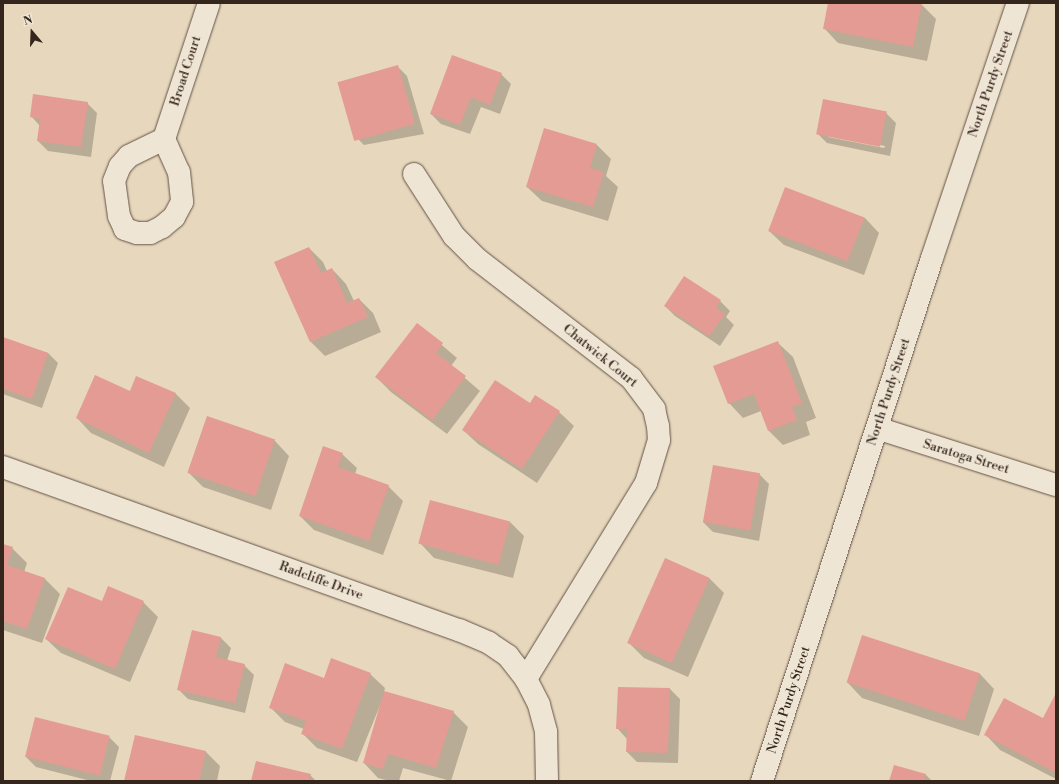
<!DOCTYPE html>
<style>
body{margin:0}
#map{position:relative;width:1059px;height:784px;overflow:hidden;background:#e7d7bd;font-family:"Libre Bodoni",serif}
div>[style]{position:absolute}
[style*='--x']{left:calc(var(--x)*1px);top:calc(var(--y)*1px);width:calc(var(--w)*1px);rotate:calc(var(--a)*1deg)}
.shadow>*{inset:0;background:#0003}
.building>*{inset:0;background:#e49b94;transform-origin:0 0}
.roads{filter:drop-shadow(0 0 1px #625245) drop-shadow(0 0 1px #625245)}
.minor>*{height:22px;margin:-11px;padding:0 11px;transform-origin:11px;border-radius:11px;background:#efe5d4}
span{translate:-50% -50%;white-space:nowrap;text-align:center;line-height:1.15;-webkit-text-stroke:3px #efe5d4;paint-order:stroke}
.street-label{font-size:13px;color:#35261d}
.frame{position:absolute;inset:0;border:4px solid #35261d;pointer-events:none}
.north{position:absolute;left:12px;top:12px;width:40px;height:40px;-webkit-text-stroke:3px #efe5d4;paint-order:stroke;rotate:341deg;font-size:11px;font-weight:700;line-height:16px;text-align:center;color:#35261d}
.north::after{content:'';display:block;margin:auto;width:14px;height:18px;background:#35261d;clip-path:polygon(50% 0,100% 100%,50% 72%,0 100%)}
</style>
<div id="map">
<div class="shadow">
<div style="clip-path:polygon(829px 3px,921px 4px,936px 19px,927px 61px,838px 43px,824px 28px)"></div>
<div style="clip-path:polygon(397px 66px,407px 76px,424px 134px,364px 145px,354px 135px)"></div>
<div style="clip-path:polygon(501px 74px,511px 84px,500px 114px,481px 107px,470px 134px,441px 124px,431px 114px)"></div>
<div style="clip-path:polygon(87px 103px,97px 113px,91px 157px,48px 151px,38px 141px,40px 126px,31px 116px)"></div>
<div style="clip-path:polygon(evenodd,886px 113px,896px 123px,890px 156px,827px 143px,817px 133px,886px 113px,828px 135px,885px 146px,884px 148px,828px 137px,828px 135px)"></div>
<div style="clip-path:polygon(597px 145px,611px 159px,606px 176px,618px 187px,608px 221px,542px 201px,527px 187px)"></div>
<div style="clip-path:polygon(785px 189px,865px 218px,879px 233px,864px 275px,784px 245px,769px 231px)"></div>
<div style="clip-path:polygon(309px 248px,323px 262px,327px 271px,332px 269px,346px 284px,354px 301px,359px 299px,373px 313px,381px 332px,325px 356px,311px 342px,275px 263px)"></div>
<div style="clip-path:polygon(685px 278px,720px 301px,730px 311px,726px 317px,734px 325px,720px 346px,675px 316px,665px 306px)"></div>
<div style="clip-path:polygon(417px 324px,457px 358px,451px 366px,480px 391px,447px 434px,391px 392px,376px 377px)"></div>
<div style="clip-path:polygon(3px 338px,48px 353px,58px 363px,42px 408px,3px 394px)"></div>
<div style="clip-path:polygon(778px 343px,793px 357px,816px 418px,806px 422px,810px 435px,783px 445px,769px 431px,761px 411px,743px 418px,729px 403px)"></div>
<div style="clip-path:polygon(130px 392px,176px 394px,190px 408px,164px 467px,91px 433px,77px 418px)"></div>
<div style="clip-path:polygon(531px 404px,559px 412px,574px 426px,537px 483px,478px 444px,463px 430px)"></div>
<div style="clip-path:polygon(207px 418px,275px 441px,289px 456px,271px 510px,203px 487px,188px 472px)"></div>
<div style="clip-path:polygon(342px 454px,357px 468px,355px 474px,388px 486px,403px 501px,383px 555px,314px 530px,300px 516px)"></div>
<div style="clip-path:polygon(759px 474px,769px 484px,759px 541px,713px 532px,703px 522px)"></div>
<div style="clip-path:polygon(510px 522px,524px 536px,513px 578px,434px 558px,420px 543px)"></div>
<div style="clip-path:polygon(3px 545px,12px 548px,27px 563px,24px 572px,45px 579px,60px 594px,42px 643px,3px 630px)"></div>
<div style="clip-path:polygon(666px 559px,710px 579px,724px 593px,688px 677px,644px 658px,629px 643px)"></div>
<div style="clip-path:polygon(143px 602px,158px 617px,130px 682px,61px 653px,46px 639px,102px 603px)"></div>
<div style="clip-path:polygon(192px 631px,221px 638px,231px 648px,227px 661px,244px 665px,254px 675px,245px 713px,188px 699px,178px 689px)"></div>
<div style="clip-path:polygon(370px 674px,385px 688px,384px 692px,453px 712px,468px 727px,451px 781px,403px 768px,399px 781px,390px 781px,378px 778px,364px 763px,383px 698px,357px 762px,317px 748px,303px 734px,304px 729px,285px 722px,270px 707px,324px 679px)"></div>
<div style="clip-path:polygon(980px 674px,994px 689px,979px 736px,862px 698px,848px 683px)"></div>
<div style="clip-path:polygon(670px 689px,680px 699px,678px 763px,637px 762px,627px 752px,627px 739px,617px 728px)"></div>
<div style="clip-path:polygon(1056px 695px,1056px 779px,1000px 750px,986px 735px,1043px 720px)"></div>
<div style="clip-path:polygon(109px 737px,119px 747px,110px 781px,91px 781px,36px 767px,26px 757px)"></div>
<div style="clip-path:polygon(206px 752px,220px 766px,217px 781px,125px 781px)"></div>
<div style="clip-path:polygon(894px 766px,926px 775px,932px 781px,890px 781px)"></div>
<div style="clip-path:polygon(310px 775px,316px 781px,252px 781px)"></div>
</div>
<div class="building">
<div style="clip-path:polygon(828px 3px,922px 3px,913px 47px,823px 29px)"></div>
<div style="clip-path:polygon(452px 55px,502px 73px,490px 105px,471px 97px,460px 125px,430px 114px)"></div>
<div style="left:398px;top:65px;width:61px;height:63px;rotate:74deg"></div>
<div style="clip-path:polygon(33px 94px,88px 102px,81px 147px,37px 141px,40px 119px,30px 117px)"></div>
<div style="left:823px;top:99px;width:65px;height:36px;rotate:11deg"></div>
<div style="clip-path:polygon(544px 128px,597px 144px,590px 168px,604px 172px,593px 207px,526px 187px)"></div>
<div style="left:785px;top:187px;width:85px;height:47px;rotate:21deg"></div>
<div style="clip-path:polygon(309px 247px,321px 273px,332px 268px,347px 303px,359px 298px,368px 317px,310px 342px,274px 262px)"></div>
<div style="clip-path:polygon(684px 276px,721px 300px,716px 308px,725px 314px,709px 336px,664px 306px)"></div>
<div style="clip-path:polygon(417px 323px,443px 343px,436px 353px,466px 376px,432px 420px,375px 377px)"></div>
<div style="clip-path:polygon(3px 337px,48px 353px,32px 399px,3px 389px)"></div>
<div style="clip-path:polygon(778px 341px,802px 403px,792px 407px,797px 420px,768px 431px,754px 394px,728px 404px,713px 366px)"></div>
<div style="clip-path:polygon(95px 375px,130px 391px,136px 376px,176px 393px,149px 453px,76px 418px)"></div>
<div style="clip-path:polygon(495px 380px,530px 403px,535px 395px,560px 411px,522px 469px,462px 430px)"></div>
<div style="left:207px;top:416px;width:72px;height:60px;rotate:19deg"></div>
<div style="clip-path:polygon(323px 446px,343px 453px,338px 467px,389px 485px,369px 541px,299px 516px)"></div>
<div style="left:713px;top:465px;width:48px;height:58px;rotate:10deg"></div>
<div style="left:430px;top:500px;width:83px;height:45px;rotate:15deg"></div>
<div style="clip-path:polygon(3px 544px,13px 547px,7px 565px,45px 578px,27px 629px,3px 621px)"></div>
<div style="left:665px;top:558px;width:49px;height:93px;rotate:24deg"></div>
<div style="clip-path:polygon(108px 586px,144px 601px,115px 669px,45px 639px,68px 587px,102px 601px)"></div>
<div style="clip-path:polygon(192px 630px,221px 637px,216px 657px,245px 664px,235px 703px,177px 690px)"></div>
<div style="left:862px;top:635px;width:124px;height:50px;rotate:18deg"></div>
<div style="clip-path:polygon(331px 658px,371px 673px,342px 749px,301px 734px,306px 721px,269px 708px,285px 663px,324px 678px)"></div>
<div style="clip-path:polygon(618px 687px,670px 688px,668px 753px,626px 752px,627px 729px,616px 729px)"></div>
<div style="clip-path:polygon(384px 691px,454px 711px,436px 768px,388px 754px,383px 769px,363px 763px)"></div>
<div style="clip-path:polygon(1056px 693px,1056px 773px,984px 735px,1004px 698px,1043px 718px)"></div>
<div style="left:35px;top:717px;width:77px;height:41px;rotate:14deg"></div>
<div style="clip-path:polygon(135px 735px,206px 751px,199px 781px,124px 781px)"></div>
<div style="clip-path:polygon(256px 761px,311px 774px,309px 781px,251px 781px)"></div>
<div style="clip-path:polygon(894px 765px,926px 774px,924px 781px,889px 781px)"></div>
</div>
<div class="roads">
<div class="minor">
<div style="--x:164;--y:139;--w:36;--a:66"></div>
<div style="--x:179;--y:172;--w:30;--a:84"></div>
<div style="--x:182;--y:202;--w:17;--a:118"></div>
<div style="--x:174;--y:217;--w:16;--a:140"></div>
<div style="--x:162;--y:227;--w:13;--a:153"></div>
<div style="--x:150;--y:233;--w:13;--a:180"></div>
<div style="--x:137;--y:233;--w:13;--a:-162"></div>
<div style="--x:125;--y:229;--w:14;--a:-115"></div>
<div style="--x:119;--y:216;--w:35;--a:-98"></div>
<div style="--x:114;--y:181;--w:16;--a:-68"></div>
<div style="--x:120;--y:166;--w:13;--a:-48"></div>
<div style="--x:129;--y:156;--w:39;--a:-26"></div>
<div style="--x:164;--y:139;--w:143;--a:-71.7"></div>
<div style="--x:414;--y:174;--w:74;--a:57.2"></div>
<div style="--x:454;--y:236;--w:33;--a:45"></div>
<div style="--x:477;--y:259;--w:195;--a:37.7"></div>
<div style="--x:631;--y:378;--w:39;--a:53"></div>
<div style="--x:654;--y:409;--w:17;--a:77"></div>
<div style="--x:658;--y:426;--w:14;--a:86"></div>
<div style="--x:659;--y:440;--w:45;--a:106.8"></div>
<div style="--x:646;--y:483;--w:230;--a:121.5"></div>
<div style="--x:877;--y:428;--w:188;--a:17.7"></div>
<div style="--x:3;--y:467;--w:484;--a:19.7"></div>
<div style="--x:459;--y:630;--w:33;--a:23"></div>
<div style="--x:489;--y:643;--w:23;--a:34"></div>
<div style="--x:508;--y:656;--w:29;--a:52"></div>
<div style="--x:526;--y:679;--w:29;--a:63"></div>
<div style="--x:539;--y:705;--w:28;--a:75"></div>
<div style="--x:546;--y:732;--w:49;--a:88.8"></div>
<div style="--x:762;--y:781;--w:550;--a:-71.99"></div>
<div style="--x:932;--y:258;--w:269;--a:-71.4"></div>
</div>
</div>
<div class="street-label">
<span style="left:186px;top:71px;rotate:-72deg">Broad Court</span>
<span style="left:991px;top:84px;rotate:-71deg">North Purdy Street</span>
<span style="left:600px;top:356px;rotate:39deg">Chatwick Court</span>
<span style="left:889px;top:392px;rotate:-72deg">North Purdy Street</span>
<span style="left:966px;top:457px;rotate:17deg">Saratoga Street</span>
<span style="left:321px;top:581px;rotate:20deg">Radcliffe Drive</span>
<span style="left:789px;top:700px;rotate:-72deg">North Purdy Street</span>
</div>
<div class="frame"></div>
<div class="north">N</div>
</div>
